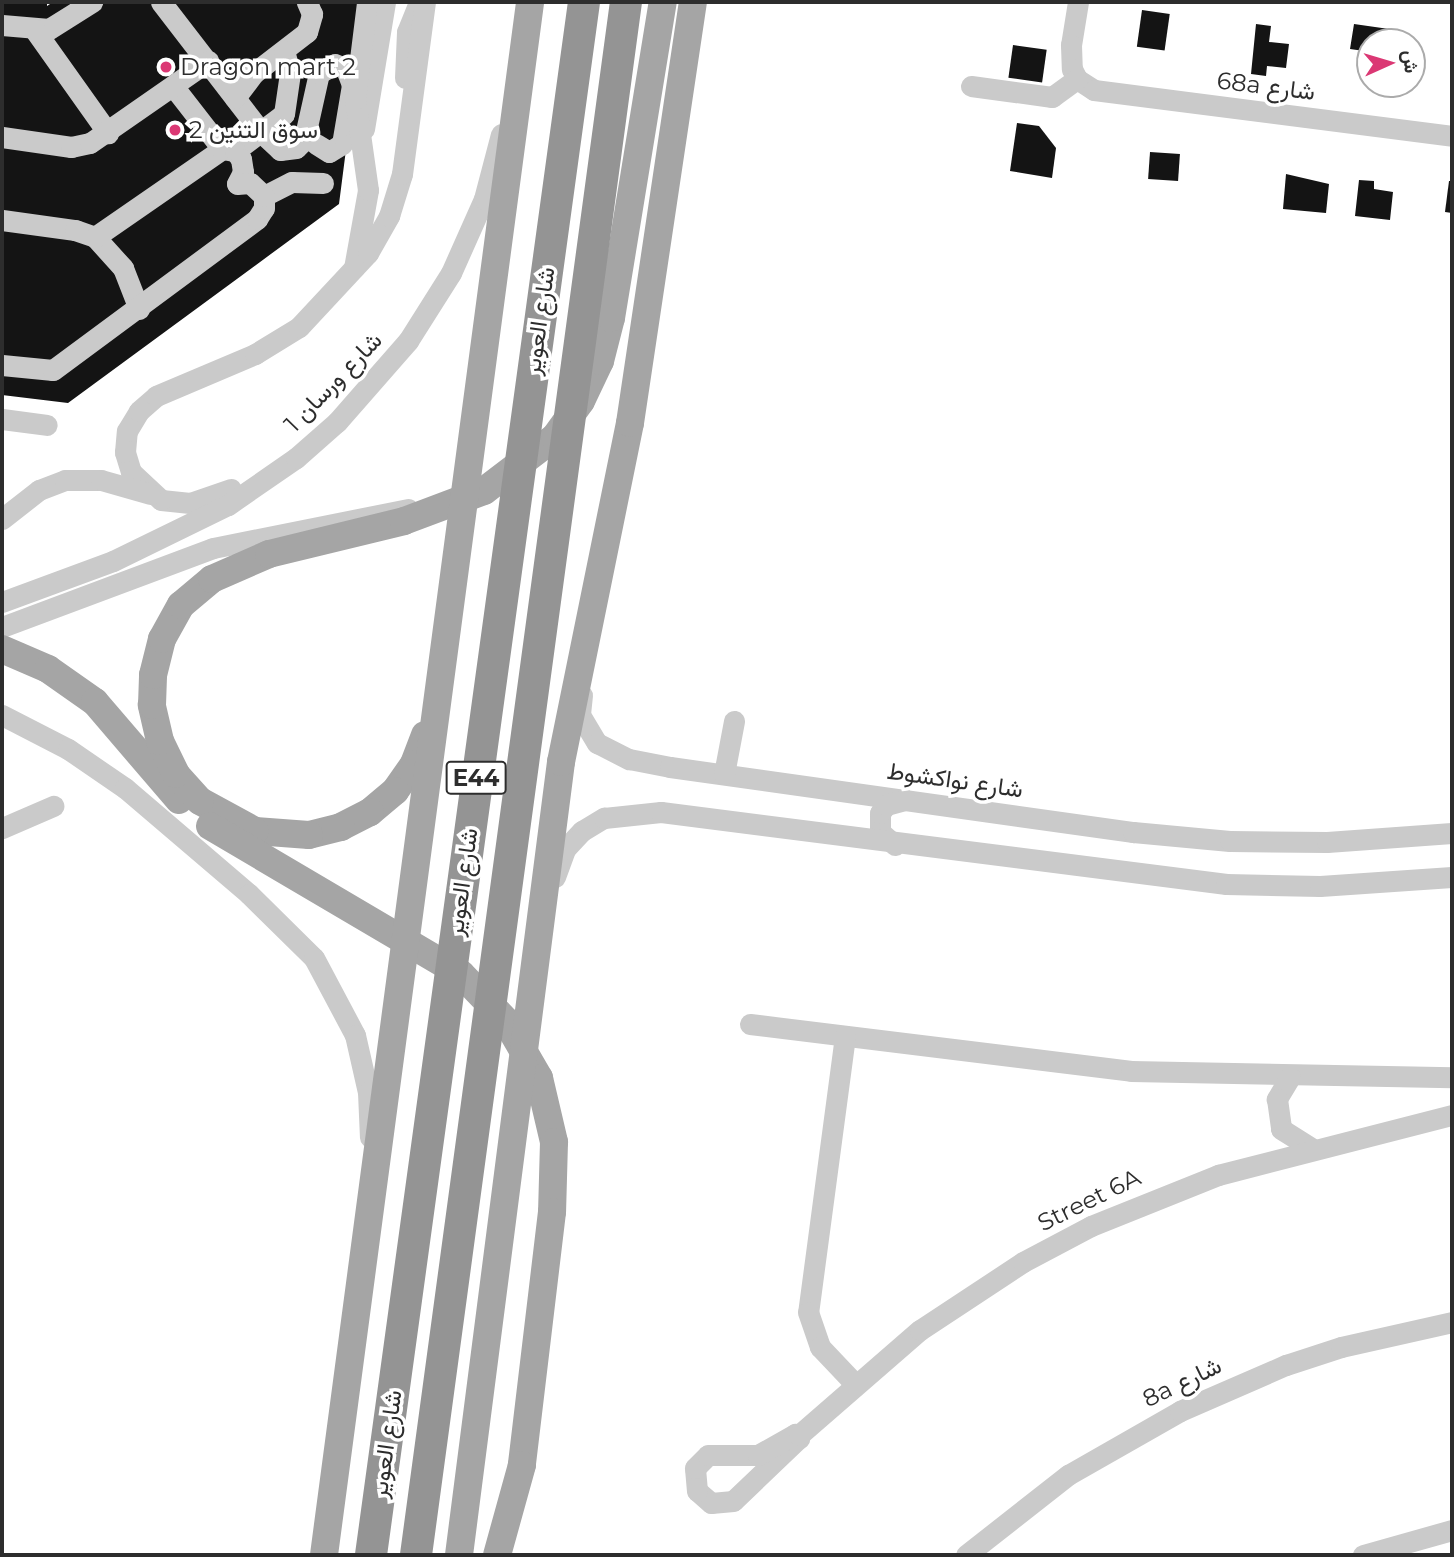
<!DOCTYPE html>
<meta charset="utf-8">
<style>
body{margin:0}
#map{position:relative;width:1454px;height:1557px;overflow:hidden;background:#fff;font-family:Montserrat,Vazirmatn,sans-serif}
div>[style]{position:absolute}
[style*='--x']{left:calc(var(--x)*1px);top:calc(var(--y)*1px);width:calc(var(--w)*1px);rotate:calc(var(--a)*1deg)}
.building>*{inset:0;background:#141414;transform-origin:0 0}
.minor>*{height:21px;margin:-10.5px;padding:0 10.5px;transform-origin:10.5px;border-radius:10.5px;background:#cacaca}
.major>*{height:28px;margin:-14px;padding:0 14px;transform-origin:14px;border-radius:14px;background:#a5a5a5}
.highway>*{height:32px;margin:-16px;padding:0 16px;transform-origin:16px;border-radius:16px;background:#949494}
.dots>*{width:19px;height:19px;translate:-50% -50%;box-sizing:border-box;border:4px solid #fff;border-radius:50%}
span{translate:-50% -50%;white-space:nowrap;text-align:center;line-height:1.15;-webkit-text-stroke:7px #fff;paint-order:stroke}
.shield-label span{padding:2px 5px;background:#fff;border:2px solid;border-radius:5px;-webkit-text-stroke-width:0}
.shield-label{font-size:23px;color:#2d2d2d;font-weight:700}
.poi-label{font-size:24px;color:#2d2d2d}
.left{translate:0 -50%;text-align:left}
.street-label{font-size:24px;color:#2d2d2d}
.frame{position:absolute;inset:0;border:4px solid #2d2d2d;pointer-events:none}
.north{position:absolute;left:1356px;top:28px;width:70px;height:70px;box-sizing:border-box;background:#fff;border:2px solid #ababab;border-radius:50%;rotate:86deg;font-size:19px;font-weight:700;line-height:28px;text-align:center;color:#2d2d2d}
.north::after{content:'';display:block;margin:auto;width:24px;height:32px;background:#db3874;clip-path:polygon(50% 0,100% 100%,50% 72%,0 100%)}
</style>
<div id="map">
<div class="building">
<div style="clip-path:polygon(2px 2px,47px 2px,47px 6px,53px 2px,365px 2px,339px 204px,68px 403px,2px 395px)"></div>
<div style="left:1142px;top:10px;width:28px;height:37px;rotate:8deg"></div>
<div style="clip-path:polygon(1256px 24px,1271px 26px,1269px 42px,1289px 44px,1286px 68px,1267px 66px,1266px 76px,1251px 74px)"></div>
<div style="clip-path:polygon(1354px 24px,1389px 29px,1387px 42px,1370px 42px,1370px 65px,1362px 64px,1364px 51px,1350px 49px)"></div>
<div style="left:1013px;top:45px;width:34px;height:33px;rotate:8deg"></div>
<div style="clip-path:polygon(1017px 123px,1039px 126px,1056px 148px,1052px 178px,1010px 171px)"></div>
<div style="left:1150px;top:152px;width:30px;height:27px;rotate:4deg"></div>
<div style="clip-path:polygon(1286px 174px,1329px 184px,1326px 213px,1283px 209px)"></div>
<div style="clip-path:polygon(1359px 180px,1374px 181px,1374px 189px,1393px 192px,1390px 220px,1355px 216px)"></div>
<div style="clip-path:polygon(1449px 181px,1452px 181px,1452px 213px,1445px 212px)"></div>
</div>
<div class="minor">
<div style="--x:161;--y:2;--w:165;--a:52.4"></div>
<div style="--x:262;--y:133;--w:25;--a:43"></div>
<div style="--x:280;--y:150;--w:16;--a:-7"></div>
<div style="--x:296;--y:148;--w:11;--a:-45"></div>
<div style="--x:304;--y:140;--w:69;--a:-77.4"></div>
<div style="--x:319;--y:73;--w:18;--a:-29"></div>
<div style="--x:335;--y:64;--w:12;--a:24"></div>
<div style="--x:346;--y:69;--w:17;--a:69"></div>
<div style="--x:352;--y:85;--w:60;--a:99.6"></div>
<div style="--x:342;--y:144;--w:15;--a:148"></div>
<div style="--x:329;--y:152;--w:15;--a:-148"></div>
<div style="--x:1078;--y:2;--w:44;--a:99.2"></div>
<div style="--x:1071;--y:45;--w:24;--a:88"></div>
<div style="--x:1072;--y:69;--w:11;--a:63"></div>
<div style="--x:1077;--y:79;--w:20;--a:33"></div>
<div style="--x:1094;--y:90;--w:361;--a:7.3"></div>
<div style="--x:2;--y:25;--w:47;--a:4.9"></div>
<div style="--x:49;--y:29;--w:51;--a:-32.1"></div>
<div style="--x:34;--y:29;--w:128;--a:54.6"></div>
<div style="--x:405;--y:78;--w:46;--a:-87.5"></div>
<div style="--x:407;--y:32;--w:27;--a:-68"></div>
<div style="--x:173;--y:86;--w:80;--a:52.1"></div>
<div style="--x:971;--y:86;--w:82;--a:7.7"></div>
<div style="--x:1052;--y:97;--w:31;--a:-36"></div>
<div style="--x:235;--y:98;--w:31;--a:-53"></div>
<div style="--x:254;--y:73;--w:67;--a:-37.7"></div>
<div style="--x:307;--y:32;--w:19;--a:-74"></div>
<div style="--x:312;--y:14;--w:13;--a:-113"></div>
<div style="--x:364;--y:129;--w:129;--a:-80.6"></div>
<div style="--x:2;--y:137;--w:70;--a:8.2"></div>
<div style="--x:71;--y:147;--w:19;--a:-12"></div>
<div style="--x:90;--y:143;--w:144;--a:-34.8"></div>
<div style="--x:235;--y:151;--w:61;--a:-37.1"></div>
<div style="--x:284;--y:114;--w:41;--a:-81.7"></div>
<div style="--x:290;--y:73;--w:23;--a:-105"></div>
<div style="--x:264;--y:196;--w:31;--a:-27"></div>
<div style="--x:292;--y:182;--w:31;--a:2"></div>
<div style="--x:2;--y:220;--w:74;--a:7.8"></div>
<div style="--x:75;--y:230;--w:21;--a:19"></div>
<div style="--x:95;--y:237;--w:42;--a:47.9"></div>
<div style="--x:123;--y:268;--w:44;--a:68.7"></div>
<div style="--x:95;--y:237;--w:155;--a:-34.7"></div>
<div style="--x:222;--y:149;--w:13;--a:9"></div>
<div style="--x:235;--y:151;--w:10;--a:53"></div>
<div style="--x:241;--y:159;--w:13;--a:81"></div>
<div style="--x:243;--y:172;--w:13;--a:117"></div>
<div style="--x:354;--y:268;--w:79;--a:-79.8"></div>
<div style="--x:368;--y:190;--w:92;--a:-98.1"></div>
<div style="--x:355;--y:99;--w:98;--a:-82.9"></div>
<div style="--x:2;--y:365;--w:51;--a:5.6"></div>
<div style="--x:53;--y:370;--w:254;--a:-36.5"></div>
<div style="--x:257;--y:219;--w:13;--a:-58"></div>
<div style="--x:264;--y:208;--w:12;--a:-90"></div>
<div style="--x:264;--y:196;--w:19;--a:-137"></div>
<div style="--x:250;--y:183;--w:13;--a:176"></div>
<div style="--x:2;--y:419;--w:45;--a:7.6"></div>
<div style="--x:231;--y:489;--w:43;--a:161.1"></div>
<div style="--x:190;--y:503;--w:29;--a:-174"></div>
<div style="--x:161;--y:500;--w:41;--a:-137"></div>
<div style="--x:131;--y:472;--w:21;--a:-107"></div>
<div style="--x:125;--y:452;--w:21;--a:-85"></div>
<div style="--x:127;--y:431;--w:23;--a:-59"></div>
<div style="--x:139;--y:411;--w:23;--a:-41"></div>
<div style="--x:156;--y:396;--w:108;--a:-23"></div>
<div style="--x:255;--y:354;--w:52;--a:-31.5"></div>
<div style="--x:299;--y:327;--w:101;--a:-47"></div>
<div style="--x:368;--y:253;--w:43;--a:-60.4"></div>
<div style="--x:389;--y:216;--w:44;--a:-72.8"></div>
<div style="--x:402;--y:174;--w:174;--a:-82.4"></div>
<div style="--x:2;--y:519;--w:47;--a:-38.1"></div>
<div style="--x:39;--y:490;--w:28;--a:-21"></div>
<div style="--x:65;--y:480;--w:36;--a:0"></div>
<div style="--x:101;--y:480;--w:51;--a:15.9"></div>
<div style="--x:2;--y:602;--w:118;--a:-20.3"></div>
<div style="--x:113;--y:561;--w:128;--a:-26"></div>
<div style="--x:228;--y:505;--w:83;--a:-34.7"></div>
<div style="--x:296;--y:458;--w:55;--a:-41.3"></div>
<div style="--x:337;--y:422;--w:108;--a:-48.8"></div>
<div style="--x:408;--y:341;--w:80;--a:-57.7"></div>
<div style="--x:451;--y:273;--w:81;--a:-66"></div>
<div style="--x:484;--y:199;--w:67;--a:-75.3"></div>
<div style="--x:2;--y:627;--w:225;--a:-20.5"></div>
<div style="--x:213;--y:548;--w:199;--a:-11.3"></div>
<div style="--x:582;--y:695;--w:20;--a:96"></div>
<div style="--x:580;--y:715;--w:33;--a:59"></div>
<div style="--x:597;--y:743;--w:36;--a:27"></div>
<div style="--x:629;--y:759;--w:42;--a:11"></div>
<div style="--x:670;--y:767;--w:468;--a:8"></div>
<div style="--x:1133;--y:832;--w:97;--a:5.3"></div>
<div style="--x:1230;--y:841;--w:97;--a:0.6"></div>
<div style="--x:1327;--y:842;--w:125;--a:-4.1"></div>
<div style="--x:2;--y:715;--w:74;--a:27.3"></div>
<div style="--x:68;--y:749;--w:69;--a:34.4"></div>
<div style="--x:125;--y:788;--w:163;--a:40.5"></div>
<div style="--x:249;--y:894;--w:91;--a:44.6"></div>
<div style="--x:314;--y:958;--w:87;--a:62"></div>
<div style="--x:355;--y:1035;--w:58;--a:77.2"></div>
<div style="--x:368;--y:1092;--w:45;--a:87.5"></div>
<div style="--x:724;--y:774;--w:54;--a:-79.3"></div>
<div style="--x:2;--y:828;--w:56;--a:-23.3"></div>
<div style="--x:895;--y:845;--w:20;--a:-139"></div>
<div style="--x:880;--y:832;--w:19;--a:-90"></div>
<div style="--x:880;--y:813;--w:10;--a:-53"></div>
<div style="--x:886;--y:805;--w:20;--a:-15"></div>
<div style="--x:555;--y:877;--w:30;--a:-70"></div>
<div style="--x:565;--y:849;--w:25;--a:-47"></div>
<div style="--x:582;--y:831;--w:26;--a:-31"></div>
<div style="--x:604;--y:818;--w:57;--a:-6"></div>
<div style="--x:661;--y:812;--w:570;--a:7.26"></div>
<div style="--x:1226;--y:884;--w:94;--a:1.2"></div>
<div style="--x:1320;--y:886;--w:132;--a:-3.9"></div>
<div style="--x:750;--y:1024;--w:384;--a:7"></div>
<div style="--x:1131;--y:1071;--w:321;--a:1.1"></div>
<div style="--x:845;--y:1036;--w:278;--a:97.6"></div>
<div style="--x:808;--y:1312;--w:37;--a:71"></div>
<div style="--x:820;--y:1347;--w:50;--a:46.6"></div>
<div style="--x:1290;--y:1077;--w:26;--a:121"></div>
<div style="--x:1277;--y:1099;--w:30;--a:82"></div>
<div style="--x:1281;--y:1129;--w:36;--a:32"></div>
<div style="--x:795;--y:1434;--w:6;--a:45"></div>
<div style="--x:799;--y:1438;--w:91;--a:136.3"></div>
<div style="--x:733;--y:1501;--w:22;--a:175"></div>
<div style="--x:711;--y:1503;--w:18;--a:-139"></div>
<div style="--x:697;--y:1491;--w:23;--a:-95"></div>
<div style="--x:695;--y:1468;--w:18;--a:-45"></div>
<div style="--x:708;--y:1455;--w:50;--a:0"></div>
<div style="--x:758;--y:1455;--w:43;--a:-29.6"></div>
<div style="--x:799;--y:1435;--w:160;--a:-41"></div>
<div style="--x:920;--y:1330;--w:123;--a:-33.4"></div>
<div style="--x:1023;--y:1262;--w:77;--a:-27.9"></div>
<div style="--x:1091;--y:1226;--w:137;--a:-21.9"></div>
<div style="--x:1218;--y:1175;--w:242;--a:-14.4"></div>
<div style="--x:966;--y:1555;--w:130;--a:-38.1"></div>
<div style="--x:1068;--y:1475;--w:129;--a:-29.7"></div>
<div style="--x:1180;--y:1411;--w:116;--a:-23.5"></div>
<div style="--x:1286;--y:1365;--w:58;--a:-18.1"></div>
<div style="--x:1341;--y:1347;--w:114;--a:-12.7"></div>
<div style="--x:1363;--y:1555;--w:92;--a:-15.7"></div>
</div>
<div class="major">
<div style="--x:2;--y:649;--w:50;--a:23.5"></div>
<div style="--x:48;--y:669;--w:57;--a:35.1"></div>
<div style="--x:95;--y:702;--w:129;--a:49.4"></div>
<div style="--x:425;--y:735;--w:31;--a:111"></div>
<div style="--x:414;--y:764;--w:33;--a:125"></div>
<div style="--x:395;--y:791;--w:33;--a:140"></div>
<div style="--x:370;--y:812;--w:33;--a:153"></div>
<div style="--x:341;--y:827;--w:33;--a:166"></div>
<div style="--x:309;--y:835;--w:54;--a:-175.8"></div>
<div style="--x:255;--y:831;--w:63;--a:-151.4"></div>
<div style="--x:200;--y:801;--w:36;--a:-132"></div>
<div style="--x:176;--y:774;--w:37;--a:-116"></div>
<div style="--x:160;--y:741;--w:37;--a:-103"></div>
<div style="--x:152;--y:705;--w:30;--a:-88"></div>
<div style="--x:153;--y:675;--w:37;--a:-76"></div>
<div style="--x:162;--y:639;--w:39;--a:-61"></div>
<div style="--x:181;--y:605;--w:40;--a:-40"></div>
<div style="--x:212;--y:579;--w:62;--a:-23.7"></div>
<div style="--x:269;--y:554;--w:139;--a:-13.7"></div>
<div style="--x:404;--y:521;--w:85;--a:-20.6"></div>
<div style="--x:484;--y:491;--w:89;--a:-37.3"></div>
<div style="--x:555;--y:437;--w:44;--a:-54.2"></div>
<div style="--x:581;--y:401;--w:44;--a:-64.6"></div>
<div style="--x:600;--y:361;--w:44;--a:-75.7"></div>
<div style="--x:611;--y:318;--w:320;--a:-80.7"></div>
<div style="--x:210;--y:826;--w:291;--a:30.5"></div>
<div style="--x:461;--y:974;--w:65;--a:46.2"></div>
<div style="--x:506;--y:1021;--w:66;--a:59.9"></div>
<div style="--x:539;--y:1078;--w:66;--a:76.8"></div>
<div style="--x:554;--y:1142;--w:70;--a:91.6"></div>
<div style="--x:552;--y:1212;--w:255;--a:96.8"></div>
<div style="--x:522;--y:1465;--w:93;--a:105.5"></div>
<div style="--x:324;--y:1555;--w:1567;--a:-82.44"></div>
<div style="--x:459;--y:1555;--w:800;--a:-82.67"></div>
<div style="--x:561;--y:762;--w:346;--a:-78.5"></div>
<div style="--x:630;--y:423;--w:426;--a:-81.5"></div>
</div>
<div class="highway">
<div style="--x:371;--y:1555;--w:1568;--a:-82.19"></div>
<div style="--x:416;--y:1555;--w:1567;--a:-82.3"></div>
</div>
<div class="dots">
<div style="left:166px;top:67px;background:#db3874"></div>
<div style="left:175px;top:130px;background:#db3874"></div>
</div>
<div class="shield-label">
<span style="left:476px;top:778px">E44</span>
</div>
<div class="poi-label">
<span class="left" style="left:180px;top:67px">Dragon mart 2</span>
<span class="left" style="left:189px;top:130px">سوق التنين 2</span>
</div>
<div class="street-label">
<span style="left:1266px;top:86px;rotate:7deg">68a شارع</span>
<span style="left:539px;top:321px;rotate:-82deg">شارع العوير</span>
<span style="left:333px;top:382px;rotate:-46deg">شارع ورسان 1</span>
<span style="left:955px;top:780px;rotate:8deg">شارع نواكشوط</span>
<span style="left:462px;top:882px;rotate:-82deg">شارع العوير</span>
<span style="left:1089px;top:1200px;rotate:-26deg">Street 6A</span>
<span style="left:1182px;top:1382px;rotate:-26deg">8a شارع</span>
<span style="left:386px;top:1444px;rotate:-82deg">شارع العوير</span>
</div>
<div class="frame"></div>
<div class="north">ش</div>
</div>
